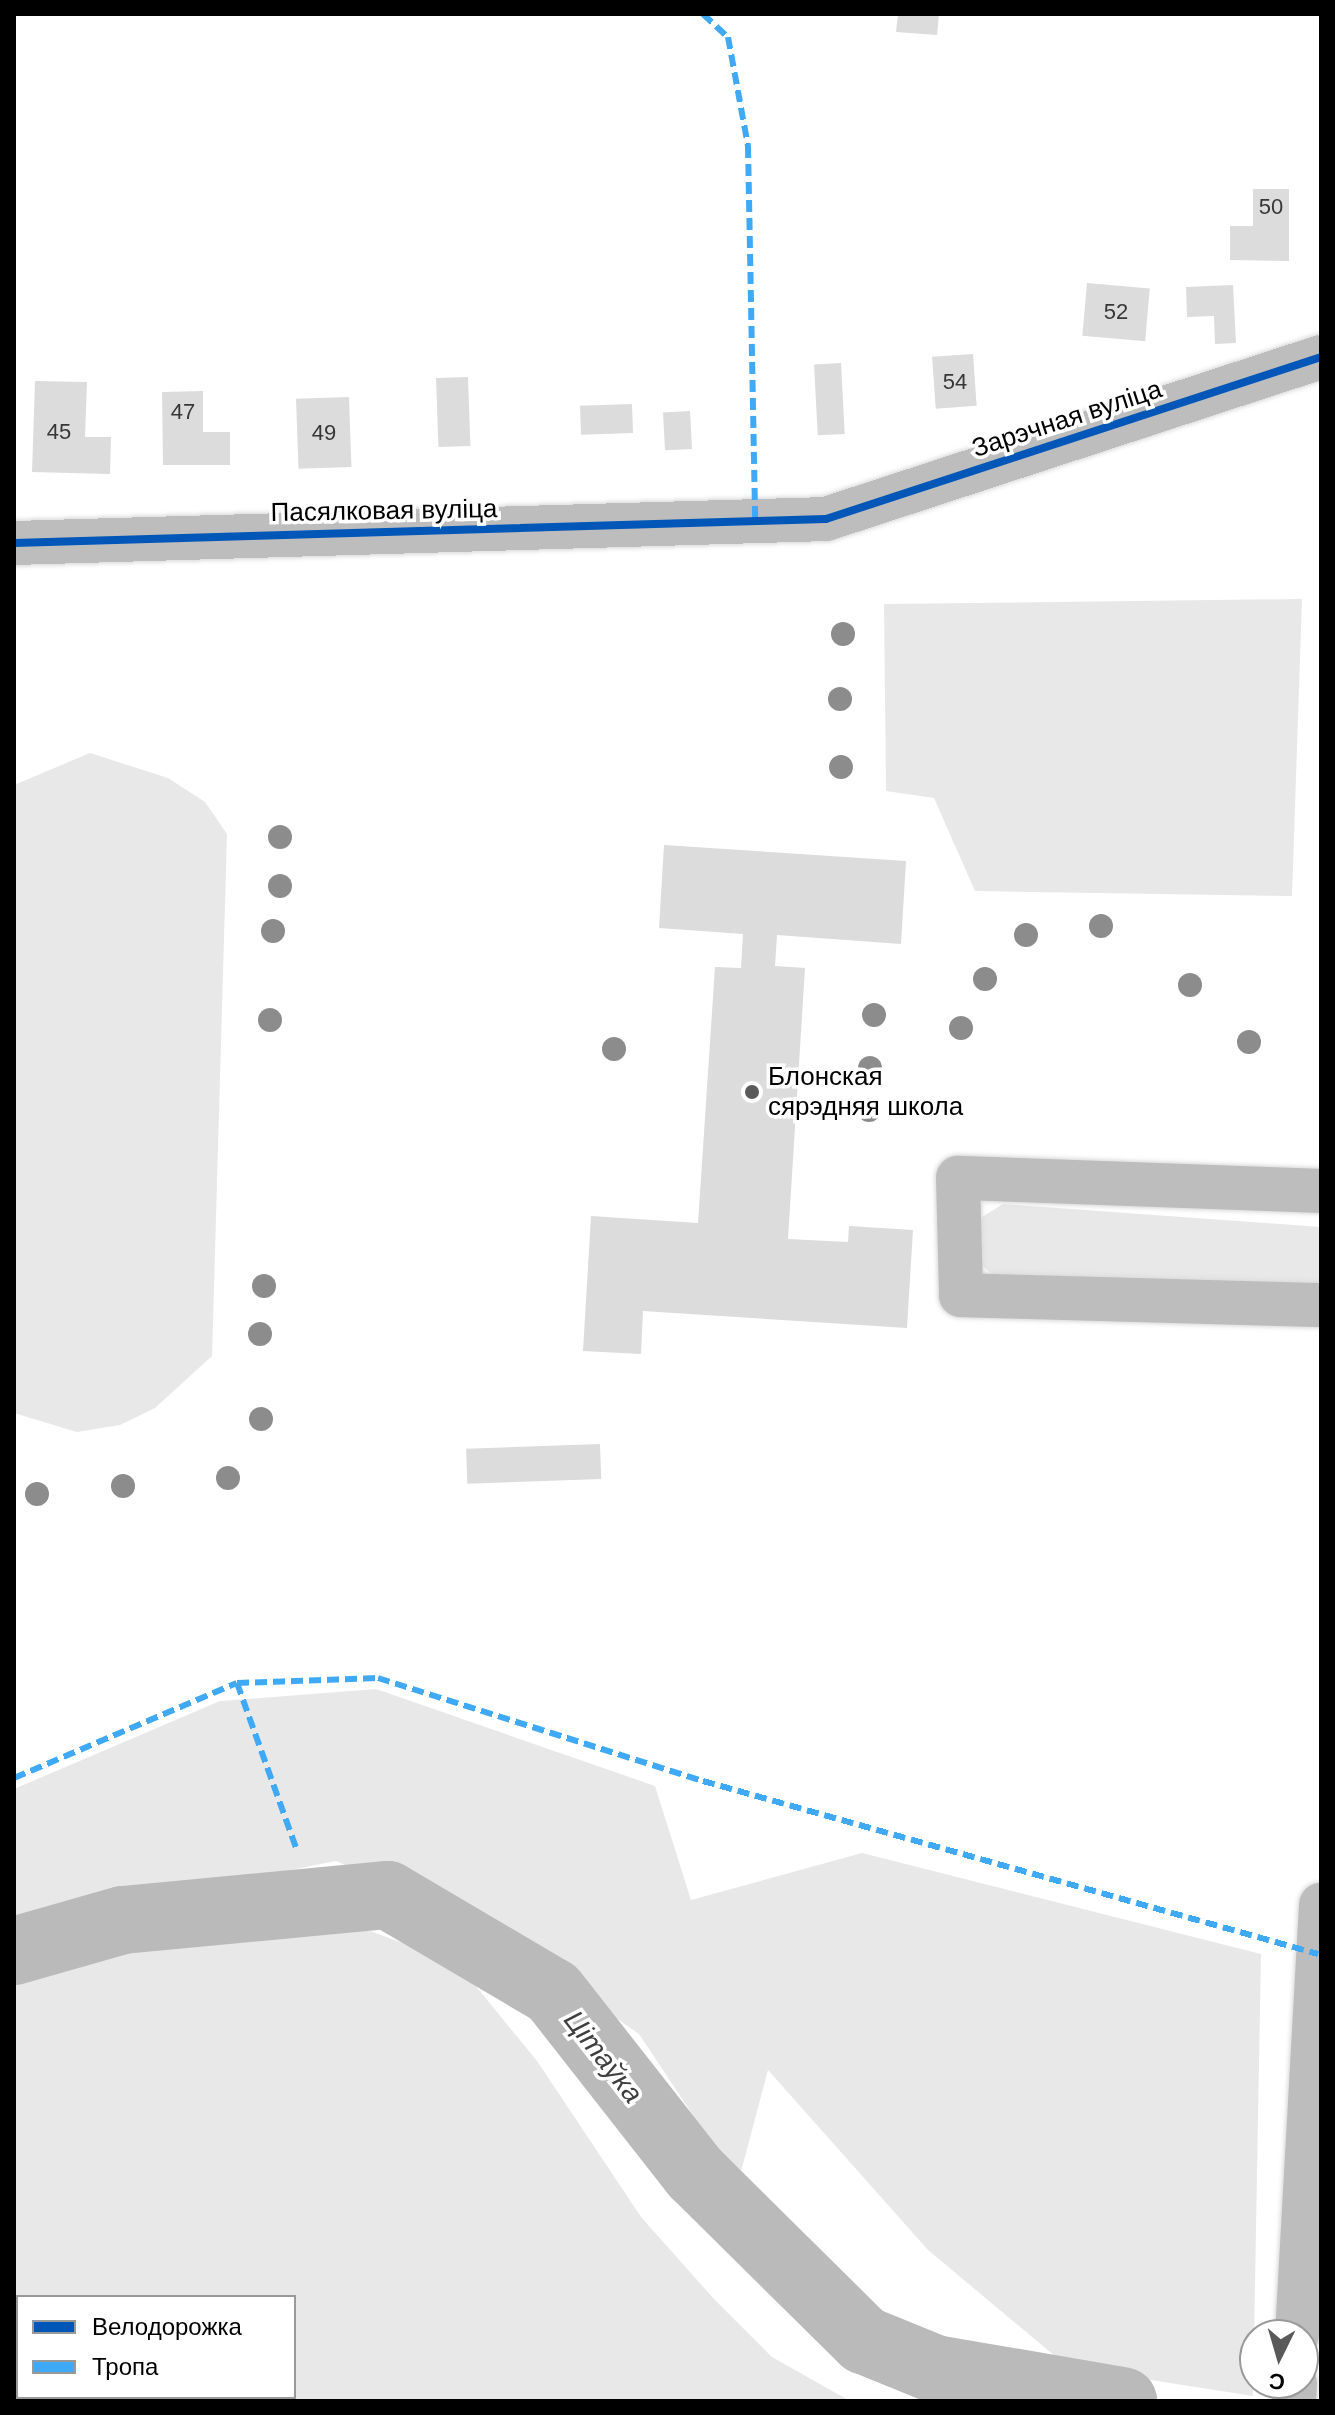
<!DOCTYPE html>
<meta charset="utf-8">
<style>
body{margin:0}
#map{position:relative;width:1335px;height:2415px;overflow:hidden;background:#fff;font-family:Arial,sans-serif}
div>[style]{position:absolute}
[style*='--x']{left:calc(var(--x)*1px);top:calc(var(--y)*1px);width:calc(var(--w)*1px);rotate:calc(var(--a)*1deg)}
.green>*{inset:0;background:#e8e8e8}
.river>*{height:68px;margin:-34px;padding:0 34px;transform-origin:34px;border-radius:34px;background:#bababa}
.building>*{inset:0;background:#dcdcdc;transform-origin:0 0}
.roads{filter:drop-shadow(0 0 2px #dbdbdb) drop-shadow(0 0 2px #dbdbdb)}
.minor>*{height:44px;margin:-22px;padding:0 22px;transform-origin:22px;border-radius:22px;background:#bdbdbd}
.major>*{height:44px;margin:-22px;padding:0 22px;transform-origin:22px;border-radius:22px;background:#bdbdbd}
.quiet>*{height:6px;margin-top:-3px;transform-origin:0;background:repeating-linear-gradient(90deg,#3fa9f5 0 12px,transparent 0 18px)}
.cycleway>*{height:8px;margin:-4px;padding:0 4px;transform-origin:4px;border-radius:4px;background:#0057b8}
.trees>*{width:24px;height:24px;margin:-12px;border-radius:50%;background:#8c8c8c}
.dots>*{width:22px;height:22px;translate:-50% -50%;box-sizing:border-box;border:4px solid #fff;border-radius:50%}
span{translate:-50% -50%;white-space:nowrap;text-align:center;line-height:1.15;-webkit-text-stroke:7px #fff;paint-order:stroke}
.number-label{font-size:22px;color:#373737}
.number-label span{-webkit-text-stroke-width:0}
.street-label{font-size:26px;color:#000}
.poi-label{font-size:26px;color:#000}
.left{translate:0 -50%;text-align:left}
.water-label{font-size:28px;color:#3e3e3e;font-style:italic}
.frame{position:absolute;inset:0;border:16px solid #000;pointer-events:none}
.legend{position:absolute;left:16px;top:2295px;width:280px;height:104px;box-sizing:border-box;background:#fff;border:2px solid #999;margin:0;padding:10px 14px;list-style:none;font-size:24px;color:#000}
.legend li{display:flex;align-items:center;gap:16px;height:40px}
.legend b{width:40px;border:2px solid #999}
.north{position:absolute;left:1239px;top:2319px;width:80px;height:80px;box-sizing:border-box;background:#fff;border:2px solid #999;border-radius:50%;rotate:185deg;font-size:22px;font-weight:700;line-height:32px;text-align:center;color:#000}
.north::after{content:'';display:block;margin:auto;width:28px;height:36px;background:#595959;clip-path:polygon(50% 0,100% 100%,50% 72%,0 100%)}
</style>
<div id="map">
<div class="green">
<div style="clip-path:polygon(1302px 599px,1292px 896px,975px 891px,934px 798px,886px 791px,884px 604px)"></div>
<div style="clip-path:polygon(90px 753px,168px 778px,205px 802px,227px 834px,212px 1356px,155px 1408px,120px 1425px,77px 1432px,14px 1413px,14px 785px)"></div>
<div style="clip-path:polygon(1003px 1204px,1321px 1227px,1321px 1295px,1000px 1280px,977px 1262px,979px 1219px)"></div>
<div style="clip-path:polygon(376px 1689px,655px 1786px,691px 1900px,862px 1853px,1261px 1954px,1253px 2396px,1068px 2367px,928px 2250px,768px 2070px,738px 2183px,639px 2034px,480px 1922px,336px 1861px,14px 1925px,14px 1789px,220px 1701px)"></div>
<div style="clip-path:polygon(evenodd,232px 1925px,362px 1928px,457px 1963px,537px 2061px,641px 2217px,713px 2298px,772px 2357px,850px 2401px,14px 2401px,14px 1974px,130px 1941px,232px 1925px,294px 2297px,294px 2397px,18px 2397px,18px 2297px,294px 2297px)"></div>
</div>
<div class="river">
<div style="--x:14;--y:1951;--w:113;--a:-15.9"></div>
<div style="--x:123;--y:1920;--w:266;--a:-5.4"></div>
<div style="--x:388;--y:1895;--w:191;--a:30.5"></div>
<div style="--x:553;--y:1992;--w:230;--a:51.9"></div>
<div style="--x:695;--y:2173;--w:238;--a:44.7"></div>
<div style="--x:864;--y:2340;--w:77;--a:22.2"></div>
<div style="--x:935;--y:2369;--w:191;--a:9.7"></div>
</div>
<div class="building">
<div style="clip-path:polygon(898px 14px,939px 14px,937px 35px,896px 32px)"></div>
<div style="clip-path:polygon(1253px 189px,1289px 189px,1289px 261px,1230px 260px,1230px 226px,1253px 226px)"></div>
<div style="left:1087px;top:283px;width:63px;height:53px;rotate:5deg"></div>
<div style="clip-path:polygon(1233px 285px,1236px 343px,1215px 344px,1214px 316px,1187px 317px,1186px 287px)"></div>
<div style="left:973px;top:354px;width:52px;height:41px;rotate:86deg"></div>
<div style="left:841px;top:363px;width:71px;height:27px;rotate:87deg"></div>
<div style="left:468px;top:377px;width:69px;height:32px;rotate:88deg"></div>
<div style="clip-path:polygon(35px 381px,87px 382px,85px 437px,111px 437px,110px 474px,32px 472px)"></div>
<div style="clip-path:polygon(203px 391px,203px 432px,230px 432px,230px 465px,163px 465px,162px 392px)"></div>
<div style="left:349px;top:397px;width:70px;height:53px;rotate:88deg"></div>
<div style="left:632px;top:404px;width:29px;height:52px;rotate:88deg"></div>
<div style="left:690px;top:411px;width:38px;height:27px;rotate:87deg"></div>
<div style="clip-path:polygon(664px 845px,906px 861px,901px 944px,777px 935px,775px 966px,805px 968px,788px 1239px,848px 1242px,849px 1226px,913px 1230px,907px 1328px,643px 1311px,641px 1354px,583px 1351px,591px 1216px,698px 1223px,715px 967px,741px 968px,743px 934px,659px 928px)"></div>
<div style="left:600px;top:1444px;width:35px;height:134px;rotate:88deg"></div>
</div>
<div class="roads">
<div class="minor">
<div style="--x:14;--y:543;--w:812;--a:-1.69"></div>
<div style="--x:826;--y:519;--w:521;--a:-18.12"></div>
<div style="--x:1321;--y:1191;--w:363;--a:-177.9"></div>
<div style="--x:958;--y:1178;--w:117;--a:88.5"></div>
<div style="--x:961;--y:1295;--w:360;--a:1.6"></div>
</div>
<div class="major">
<div style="--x:1297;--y:2335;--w:431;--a:-86.8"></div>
<div style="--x:1294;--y:2401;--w:18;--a:-87"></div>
</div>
</div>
<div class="quiet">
<div style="--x:703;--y:14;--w:34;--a:43"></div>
<div style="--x:728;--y:37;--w:111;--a:79.6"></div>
<div style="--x:748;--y:146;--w:379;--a:88.9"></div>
<div style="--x:237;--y:1683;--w:178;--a:70.3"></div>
<div style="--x:14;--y:1778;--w:242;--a:-23.1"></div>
<div style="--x:237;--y:1683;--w:141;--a:-2"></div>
<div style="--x:378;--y:1678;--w:341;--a:17.6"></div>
<div style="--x:703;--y:1781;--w:639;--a:15.71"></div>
</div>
<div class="cycleway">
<div style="--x:14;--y:543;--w:812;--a:-1.69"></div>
<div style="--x:826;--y:519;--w:521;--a:-18.12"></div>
</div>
<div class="trees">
<div style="left:843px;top:634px"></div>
<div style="left:840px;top:699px"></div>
<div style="left:841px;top:767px"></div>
<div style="left:280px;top:837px"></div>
<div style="left:280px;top:886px"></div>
<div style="left:1101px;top:926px"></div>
<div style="left:273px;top:931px"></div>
<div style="left:1026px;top:935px"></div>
<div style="left:985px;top:979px"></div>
<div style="left:1190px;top:985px"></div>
<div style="left:874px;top:1015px"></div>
<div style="left:270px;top:1020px"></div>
<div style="left:961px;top:1028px"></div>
<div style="left:1249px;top:1042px"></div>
<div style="left:614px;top:1049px"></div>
<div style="left:870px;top:1068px"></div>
<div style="left:869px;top:1110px"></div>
<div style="left:264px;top:1286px"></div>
<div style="left:260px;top:1334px"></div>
<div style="left:261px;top:1419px"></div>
<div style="left:228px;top:1478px"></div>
<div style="left:123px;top:1486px"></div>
<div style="left:37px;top:1494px"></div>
</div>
<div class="dots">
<div style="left:752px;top:1092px;background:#595959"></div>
</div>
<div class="number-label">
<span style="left:1271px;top:207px">50</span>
<span style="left:1116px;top:312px">52</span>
<span style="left:955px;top:382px">54</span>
<span style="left:183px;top:412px">47</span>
<span style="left:59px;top:432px">45</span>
<span style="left:324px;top:433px">49</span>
</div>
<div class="street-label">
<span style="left:1067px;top:419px;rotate:-18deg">Зарэчная вуліца</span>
<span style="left:384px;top:511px;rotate:-1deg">Пасялковая вуліца</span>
</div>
<div class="poi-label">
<span class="left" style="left:768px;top:1092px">Блонская<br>сярэдняя школа</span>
</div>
<div class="water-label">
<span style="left:603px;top:2057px;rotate:52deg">Цітаўка</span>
</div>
<div class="frame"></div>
<ul class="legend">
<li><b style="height:10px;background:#0057b8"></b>Велодорожка</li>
<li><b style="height:10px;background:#3fa9f5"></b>Тропа</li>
</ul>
<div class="north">С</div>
</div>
